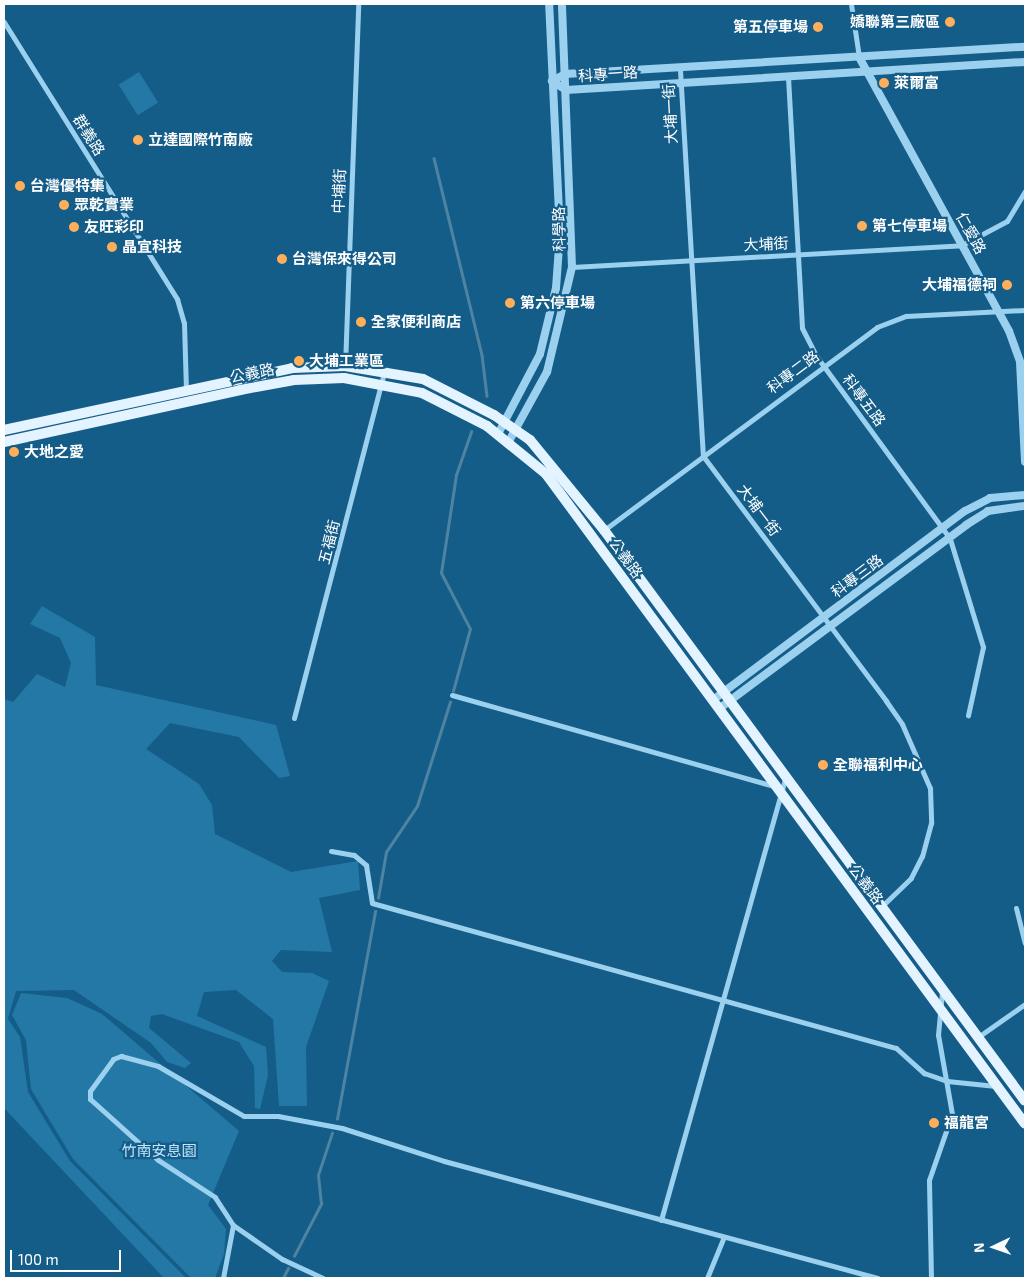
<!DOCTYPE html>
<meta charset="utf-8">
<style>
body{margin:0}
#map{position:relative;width:1029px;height:1282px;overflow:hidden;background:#155d89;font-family:"Exo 2","Noto Sans TC",sans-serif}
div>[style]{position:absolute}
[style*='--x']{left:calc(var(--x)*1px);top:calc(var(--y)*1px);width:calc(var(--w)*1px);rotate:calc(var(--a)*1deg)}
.green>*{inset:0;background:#2478a6;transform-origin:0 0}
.stream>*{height:2.5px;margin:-1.25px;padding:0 1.25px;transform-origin:1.25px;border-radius:1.25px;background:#4e84a2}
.minor>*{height:5px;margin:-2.5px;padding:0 2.5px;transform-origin:2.5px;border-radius:2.5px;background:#9bd1ef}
.tertiary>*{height:8px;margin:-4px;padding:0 4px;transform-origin:4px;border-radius:4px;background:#9bd1ef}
.primary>*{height:10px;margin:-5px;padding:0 5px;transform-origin:5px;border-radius:5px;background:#e3f3ff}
.dots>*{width:14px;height:14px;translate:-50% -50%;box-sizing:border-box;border:2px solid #155d89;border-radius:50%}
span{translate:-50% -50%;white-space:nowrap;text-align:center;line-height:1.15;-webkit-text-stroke:4.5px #155d89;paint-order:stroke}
.poi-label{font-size:15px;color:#fff;font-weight:700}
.right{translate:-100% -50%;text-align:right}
.left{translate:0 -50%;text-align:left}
.street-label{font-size:15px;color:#fff}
.park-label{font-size:15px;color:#c1e6fb}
.frame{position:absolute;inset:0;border:5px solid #fff;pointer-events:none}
.north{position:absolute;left:969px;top:1222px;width:50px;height:50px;-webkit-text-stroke:4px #155d89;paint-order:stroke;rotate:267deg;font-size:14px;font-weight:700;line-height:20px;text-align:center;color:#fff}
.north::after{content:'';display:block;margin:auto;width:18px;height:22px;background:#fff;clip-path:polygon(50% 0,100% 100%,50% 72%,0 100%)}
.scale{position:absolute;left:10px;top:1250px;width:111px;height:22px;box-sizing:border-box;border:2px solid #fff;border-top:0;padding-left:6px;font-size:15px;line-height:18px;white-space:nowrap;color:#fff;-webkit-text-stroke:4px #155d89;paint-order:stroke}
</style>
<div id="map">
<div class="green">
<div style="left:139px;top:72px;width:36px;height:24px;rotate:58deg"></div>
<div style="clip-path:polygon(42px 606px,95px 637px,96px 685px,276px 725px,290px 776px,279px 778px,239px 737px,170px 723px,146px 749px,199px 784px,212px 805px,215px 834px,291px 872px,358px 861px,360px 890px,319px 898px,332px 952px,281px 950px,272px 961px,282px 972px,312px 973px,329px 981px,306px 1047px,307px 1106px,279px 1106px,273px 1019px,236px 990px,204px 992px,197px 1016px,266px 1047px,268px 1075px,260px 1109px,255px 1108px,254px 1066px,239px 1042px,162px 1014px,151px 1016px,149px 1028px,191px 1063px,185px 1068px,167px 1062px,151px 1043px,74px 990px,16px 991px,8px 1019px,20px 1037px,28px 1092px,70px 1161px,186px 1278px,164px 1278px,4px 1108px,4px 699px,13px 702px,37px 674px,65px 687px,71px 663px,60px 638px,30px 624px)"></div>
<div style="clip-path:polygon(21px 993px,67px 998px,102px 1014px,239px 1131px,208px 1205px,226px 1229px,224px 1254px,215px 1278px,191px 1278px,73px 1159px,31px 1089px,26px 1040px,12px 1015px)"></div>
</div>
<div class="stream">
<div style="--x:434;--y:158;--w:203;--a:76.3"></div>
<div style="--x:482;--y:355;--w:41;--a:83"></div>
<div style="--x:453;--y:691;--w:64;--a:-74.7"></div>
<div style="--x:470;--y:629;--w:63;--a:-117.4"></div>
<div style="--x:441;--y:573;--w:99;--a:-81.3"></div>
<div style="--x:456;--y:475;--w:46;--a:-70.8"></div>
<div style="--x:378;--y:898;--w:47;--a:-80.1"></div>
<div style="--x:386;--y:852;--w:55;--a:-56"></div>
<div style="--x:417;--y:806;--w:109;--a:-72.4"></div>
<div style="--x:337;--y:1119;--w:211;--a:-79.6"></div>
<div style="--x:294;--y:1256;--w:59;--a:-62.6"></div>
<div style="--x:321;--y:1204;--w:29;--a:-96"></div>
<div style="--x:318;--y:1175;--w:44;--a:-71.6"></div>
<div style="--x:283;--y:1278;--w:11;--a:-63"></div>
</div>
<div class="minor">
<div style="--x:851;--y:4;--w:54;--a:81.4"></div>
<div style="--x:4;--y:22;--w:327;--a:58"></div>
<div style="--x:177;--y:299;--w:25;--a:74"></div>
<div style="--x:184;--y:323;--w:68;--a:88.3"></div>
<div style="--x:680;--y:70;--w:387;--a:86.6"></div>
<div style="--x:703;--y:456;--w:306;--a:53.2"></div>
<div style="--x:886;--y:701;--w:28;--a:55"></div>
<div style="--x:902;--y:724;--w:70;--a:66.4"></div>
<div style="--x:930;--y:788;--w:35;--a:88"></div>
<div style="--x:931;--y:823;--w:34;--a:105"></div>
<div style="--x:922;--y:856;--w:25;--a:117"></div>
<div style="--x:911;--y:878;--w:42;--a:136"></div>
<div style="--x:788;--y:77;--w:251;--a:86.8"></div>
<div style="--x:802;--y:328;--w:33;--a:63"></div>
<div style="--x:817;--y:357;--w:225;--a:53.8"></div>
<div style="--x:950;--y:539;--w:113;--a:73"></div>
<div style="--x:983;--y:647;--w:70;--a:102.4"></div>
<div style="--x:572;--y:267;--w:391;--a:-3.2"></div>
<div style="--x:962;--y:245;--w:51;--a:-28.1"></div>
<div style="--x:1007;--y:221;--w:35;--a:-59"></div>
<div style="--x:345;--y:366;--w:362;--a:-87.9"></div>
<div style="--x:604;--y:530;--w:340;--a:-36.6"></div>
<div style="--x:877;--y:327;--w:31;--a:-21"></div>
<div style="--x:906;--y:316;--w:119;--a:-2.9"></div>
<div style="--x:452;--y:695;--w:335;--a:15.8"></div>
<div style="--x:294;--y:718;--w:357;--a:-75.4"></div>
<div style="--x:331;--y:851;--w:23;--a:10"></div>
<div style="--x:354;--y:855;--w:16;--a:40"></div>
<div style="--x:366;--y:865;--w:38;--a:81"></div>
<div style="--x:372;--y:903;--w:544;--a:15.47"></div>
<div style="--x:896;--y:1048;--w:38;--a:42"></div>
<div style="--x:924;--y:1073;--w:24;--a:19"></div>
<div style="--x:947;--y:1081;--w:49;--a:5.8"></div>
<div style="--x:1016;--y:908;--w:36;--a:76"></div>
<div style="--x:978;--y:1037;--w:57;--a:-35.1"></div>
<div style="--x:661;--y:1220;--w:458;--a:-74.3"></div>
<div style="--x:233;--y:1225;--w:60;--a:34.8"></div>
<div style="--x:282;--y:1259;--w:45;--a:24.9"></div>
<div style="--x:223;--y:1278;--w:54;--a:-79.3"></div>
<div style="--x:233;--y:1225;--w:33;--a:-123"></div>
<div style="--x:215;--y:1197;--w:68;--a:-147"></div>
<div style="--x:158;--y:1160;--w:91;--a:-138.1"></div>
<div style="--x:90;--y:1099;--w:8;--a:-90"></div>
<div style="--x:90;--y:1091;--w:39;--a:-54"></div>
<div style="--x:113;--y:1059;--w:9;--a:-21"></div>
<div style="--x:121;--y:1056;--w:38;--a:15"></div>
<div style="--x:158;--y:1066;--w:99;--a:30.2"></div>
<div style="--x:244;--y:1116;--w:34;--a:0"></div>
<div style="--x:278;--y:1116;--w:65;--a:10.6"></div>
<div style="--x:342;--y:1128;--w:107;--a:17.9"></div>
<div style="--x:444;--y:1161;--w:449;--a:15.1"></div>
<div style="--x:707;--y:1278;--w:42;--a:-67.7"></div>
<div style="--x:931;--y:1278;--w:98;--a:-91.2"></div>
<div style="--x:929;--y:1180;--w:70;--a:-70.8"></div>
<div style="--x:952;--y:1114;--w:80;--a:-100"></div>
<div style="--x:938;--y:1035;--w:43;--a:-84.7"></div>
</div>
<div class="tertiary">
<div style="--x:859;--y:57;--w:312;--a:61.3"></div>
<div style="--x:1009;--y:331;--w:33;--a:70"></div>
<div style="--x:1020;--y:362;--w:100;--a:87.1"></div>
<div style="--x:552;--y:81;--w:17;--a:33"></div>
<div style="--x:566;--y:90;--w:460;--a:-3.5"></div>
<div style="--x:552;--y:81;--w:15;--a:-28"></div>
<div style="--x:565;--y:74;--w:461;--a:-3.4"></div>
<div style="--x:498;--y:434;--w:90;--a:-62.3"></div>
<div style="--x:540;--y:354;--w:68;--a:-76.4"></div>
<div style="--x:556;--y:288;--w:54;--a:-85.8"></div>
<div style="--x:560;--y:234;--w:230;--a:-92.7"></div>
<div style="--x:509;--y:441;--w:79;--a:-61.2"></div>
<div style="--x:547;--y:372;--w:108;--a:-76.6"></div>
<div style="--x:572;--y:267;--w:263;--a:-92.2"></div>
<div style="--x:713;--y:700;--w:315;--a:-36.9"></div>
<div style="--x:965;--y:511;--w:28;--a:-27"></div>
<div style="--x:990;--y:498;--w:35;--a:-5"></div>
<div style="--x:720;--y:708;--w:307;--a:-36.6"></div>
<div style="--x:966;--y:525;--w:26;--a:-32"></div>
<div style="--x:988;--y:511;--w:37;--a:-8"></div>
</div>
<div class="primary">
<div style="--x:4;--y:430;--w:295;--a:-12.1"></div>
<div style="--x:292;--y:368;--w:53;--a:-2.2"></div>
<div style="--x:345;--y:366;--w:79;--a:9.5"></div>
<div style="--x:423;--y:379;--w:80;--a:26.9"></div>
<div style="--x:494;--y:415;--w:44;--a:34.8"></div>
<div style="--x:530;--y:440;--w:117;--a:50.6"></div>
<div style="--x:604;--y:530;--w:709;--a:53.6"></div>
<div style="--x:4;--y:442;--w:242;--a:-12.4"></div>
<div style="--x:240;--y:390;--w:55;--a:-10.5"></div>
<div style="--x:294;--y:380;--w:50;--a:-2.3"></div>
<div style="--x:344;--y:378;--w:79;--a:10.9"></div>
<div style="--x:422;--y:393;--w:73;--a:26.9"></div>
<div style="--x:487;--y:426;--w:76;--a:39.1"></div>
<div style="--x:546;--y:474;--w:807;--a:53.61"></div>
</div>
<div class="dots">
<div style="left:950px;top:22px;background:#ffaf59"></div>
<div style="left:818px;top:27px;background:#ffaf59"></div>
<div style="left:884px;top:83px;background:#ffaf59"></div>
<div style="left:138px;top:140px;background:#ffaf59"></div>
<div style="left:20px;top:186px;background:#ffaf59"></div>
<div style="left:64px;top:205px;background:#ffaf59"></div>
<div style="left:862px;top:226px;background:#ffaf59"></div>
<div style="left:74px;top:227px;background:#ffaf59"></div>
<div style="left:112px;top:247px;background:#ffaf59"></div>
<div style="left:282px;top:259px;background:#ffaf59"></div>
<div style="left:1007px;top:285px;background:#ffaf59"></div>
<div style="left:510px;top:303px;background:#ffaf59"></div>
<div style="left:361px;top:322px;background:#ffaf59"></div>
<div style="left:299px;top:361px;background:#ffaf59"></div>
<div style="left:14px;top:452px;background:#ffaf59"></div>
<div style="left:823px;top:765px;background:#ffaf59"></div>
<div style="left:934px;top:1123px;background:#ffaf59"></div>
</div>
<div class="poi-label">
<span class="right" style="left:940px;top:22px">嬌聯第三廠區</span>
<span class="right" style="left:808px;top:27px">第五停車場</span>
<span class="left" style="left:894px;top:83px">萊爾富</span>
<span class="left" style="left:148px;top:140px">立達國際竹南廠</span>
<span class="left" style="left:30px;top:186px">台灣優特集</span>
<span class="left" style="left:74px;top:205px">眾乾實業</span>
<span class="left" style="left:872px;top:226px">第七停車場</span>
<span class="left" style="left:84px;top:227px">友旺彩印</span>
<span class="left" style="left:122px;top:247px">晶宜科技</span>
<span class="left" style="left:292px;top:259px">台灣保來得公司</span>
<span class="right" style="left:997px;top:285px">大埔福德祠</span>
<span class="left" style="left:520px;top:303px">第六停車場</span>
<span class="left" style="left:371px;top:322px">全家便利商店</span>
<span class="left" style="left:309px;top:361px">大埔工業區</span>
<span class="left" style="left:24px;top:452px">大地之愛</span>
<span class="left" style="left:833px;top:765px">全聯福利中心</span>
<span class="left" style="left:944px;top:1123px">福龍宮</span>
</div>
<div class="street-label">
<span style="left:608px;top:74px;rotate:-4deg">科專一路</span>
<span style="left:670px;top:114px;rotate:-93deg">大埔一街</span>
<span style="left:89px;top:135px;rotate:58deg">群義路</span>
<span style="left:339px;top:191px;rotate:-88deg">中埔街</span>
<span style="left:559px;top:229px;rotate:-91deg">科學路</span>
<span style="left:971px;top:233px;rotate:61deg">仁愛路</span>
<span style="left:766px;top:244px;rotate:-3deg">大埔街</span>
<span style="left:793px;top:372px;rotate:-37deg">科專二路</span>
<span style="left:252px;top:373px;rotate:-11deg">公義路</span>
<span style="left:864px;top:400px;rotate:53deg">科專五路</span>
<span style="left:759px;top:510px;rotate:53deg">大埔一街</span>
<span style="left:329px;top:542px;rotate:-76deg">五福街</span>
<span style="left:626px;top:558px;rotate:54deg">公義路</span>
<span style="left:857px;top:576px;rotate:-37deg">科專三路</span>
<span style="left:866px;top:884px;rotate:53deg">公義路</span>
</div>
<div class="park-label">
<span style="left:159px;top:1151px">竹南安息園</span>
</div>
<div class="frame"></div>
<div class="north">N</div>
<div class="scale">100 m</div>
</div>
